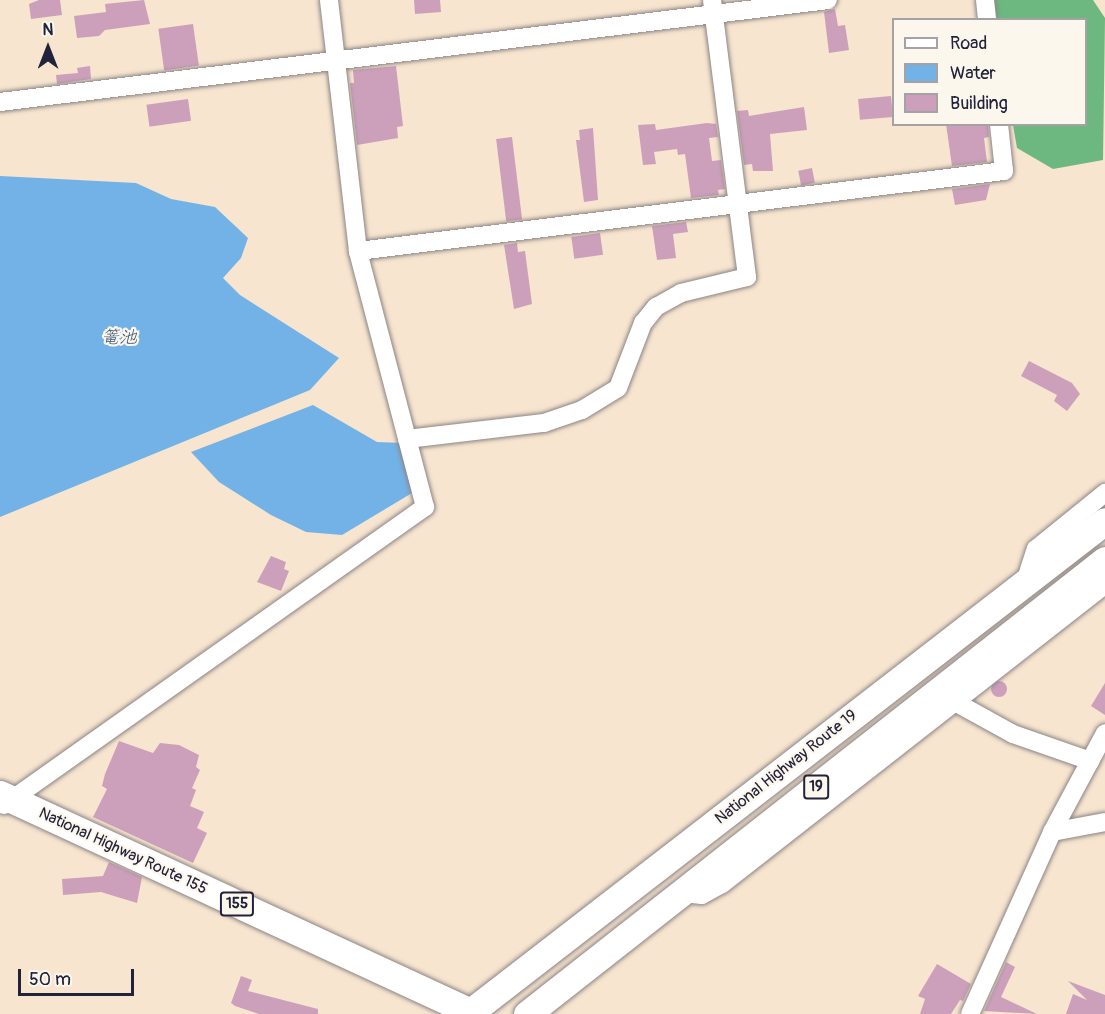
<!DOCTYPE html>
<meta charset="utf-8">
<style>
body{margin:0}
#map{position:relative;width:1105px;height:1014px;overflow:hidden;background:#f7e5cf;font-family:Pangolin,"Klee One",sans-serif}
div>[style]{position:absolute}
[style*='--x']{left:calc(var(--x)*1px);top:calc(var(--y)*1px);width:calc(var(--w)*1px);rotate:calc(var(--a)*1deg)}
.forest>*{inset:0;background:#6cb880}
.water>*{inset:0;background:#73b2e6}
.building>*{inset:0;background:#cca0bb;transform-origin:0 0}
.round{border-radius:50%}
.roads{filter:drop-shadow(0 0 2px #8c8485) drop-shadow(0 0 2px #8c8485)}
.minor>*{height:18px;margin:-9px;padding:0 9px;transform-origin:9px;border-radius:9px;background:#fff}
.highway>*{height:27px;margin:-13.5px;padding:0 13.5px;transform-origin:13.5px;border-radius:13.5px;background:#fff}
span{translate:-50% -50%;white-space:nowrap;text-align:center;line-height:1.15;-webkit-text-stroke:4.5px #fbf7ec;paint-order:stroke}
.shield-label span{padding:2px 4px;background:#fbf7ec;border:2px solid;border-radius:4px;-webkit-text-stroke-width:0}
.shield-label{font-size:15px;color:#22223b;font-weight:700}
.street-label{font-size:16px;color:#22223b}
.water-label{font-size:18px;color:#3e5477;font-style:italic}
.legend{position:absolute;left:892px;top:18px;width:195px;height:108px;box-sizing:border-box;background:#fbf7ec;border:2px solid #a4a2a5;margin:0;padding:8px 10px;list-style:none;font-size:18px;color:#22223b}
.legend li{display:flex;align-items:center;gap:12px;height:30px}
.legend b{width:30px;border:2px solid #a4a2a5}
.north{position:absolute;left:18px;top:18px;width:60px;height:60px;-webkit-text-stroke:4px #fbf7ec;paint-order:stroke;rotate:0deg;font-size:16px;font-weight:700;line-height:24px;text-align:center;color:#22223b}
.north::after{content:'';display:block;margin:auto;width:21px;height:27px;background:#22223b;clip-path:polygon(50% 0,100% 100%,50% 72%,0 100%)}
.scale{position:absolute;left:18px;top:969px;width:116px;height:27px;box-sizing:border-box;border:3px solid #22223b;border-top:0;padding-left:8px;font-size:18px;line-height:21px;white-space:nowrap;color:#22223b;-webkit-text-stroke:4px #fbf7ec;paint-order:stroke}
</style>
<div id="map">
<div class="forest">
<div style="clip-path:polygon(994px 0,1093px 0,1105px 18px,1103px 160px,1053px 169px,1017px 148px,1013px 125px,1086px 124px,1086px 20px,997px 19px)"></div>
</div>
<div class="water">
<div style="clip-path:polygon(0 176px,136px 183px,171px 199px,215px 207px,248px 238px,241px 258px,223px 278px,240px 295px,339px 358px,310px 390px,0 517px)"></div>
<div style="clip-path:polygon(313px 405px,377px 442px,403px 443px,412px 493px,342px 535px,306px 532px,271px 515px,219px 482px,191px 452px)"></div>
</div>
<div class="building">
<div style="clip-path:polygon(39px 0,60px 0,62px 15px,31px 19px,29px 4px)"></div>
<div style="clip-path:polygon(144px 0,150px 24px,105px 30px,99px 36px,77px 38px,74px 16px,106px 12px,105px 4px)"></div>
<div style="clip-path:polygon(414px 0,440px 0,441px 12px,415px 14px)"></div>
<div style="clip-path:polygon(835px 9px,838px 26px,845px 25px,849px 50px,829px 53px,824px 12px)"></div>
<div style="left:193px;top:24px;width:42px;height:35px;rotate:82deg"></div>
<div style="clip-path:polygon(90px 66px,91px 79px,57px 84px,56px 75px,78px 73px,77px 68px)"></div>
<div style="clip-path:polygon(396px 66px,403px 126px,397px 127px,398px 138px,357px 145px,350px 83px,354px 83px,353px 70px)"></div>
<div style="left:891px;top:96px;width:21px;height:33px;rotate:85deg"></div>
<div style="left:188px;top:99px;width:22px;height:42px;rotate:82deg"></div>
<div style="clip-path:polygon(804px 107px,807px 130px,770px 134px,773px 171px,753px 171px,752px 164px,744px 165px,737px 111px,748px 110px,749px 116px)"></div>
<div style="clip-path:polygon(707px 123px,716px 124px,718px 137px,709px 138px,712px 161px,721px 160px,725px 189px,718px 190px,719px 195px,691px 198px,685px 154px,678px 155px,677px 149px,654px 152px,656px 164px,643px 165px,638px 125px,655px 124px,656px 130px)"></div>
<div style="clip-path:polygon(946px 124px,988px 124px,989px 137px,984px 138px,987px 162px,952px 166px)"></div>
<div style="clip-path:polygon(593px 128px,598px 200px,584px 202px,576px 140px,580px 140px,579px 130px)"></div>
<div style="left:512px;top:137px;width:83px;height:16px;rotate:83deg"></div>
<div style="left:812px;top:168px;width:15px;height:14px;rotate:79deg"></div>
<div style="clip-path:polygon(990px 184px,986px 200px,955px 205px,952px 189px)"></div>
<div style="clip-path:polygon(686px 222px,688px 232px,673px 234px,676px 258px,657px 260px,652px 226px)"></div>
<div style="left:600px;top:233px;width:22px;height:29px;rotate:82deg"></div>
<div style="clip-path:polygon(517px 243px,518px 252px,525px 251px,532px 304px,514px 309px,504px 245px)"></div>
<div style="clip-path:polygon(1029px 361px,1072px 383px,1080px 394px,1067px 411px,1054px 401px,1057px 395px,1021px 376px)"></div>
<div style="clip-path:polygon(271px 556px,286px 562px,284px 569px,289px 571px,281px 591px,257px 582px)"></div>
<div class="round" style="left:991px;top:681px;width:16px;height:16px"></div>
<div style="clip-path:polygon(1105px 683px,1105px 715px,1091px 706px)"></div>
<div style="clip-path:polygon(119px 741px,153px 753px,160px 743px,179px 745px,199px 755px,196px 767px,200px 770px,192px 788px,196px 790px,190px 806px,204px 812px,197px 828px,207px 833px,193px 863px,93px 817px,107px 789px,102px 786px,105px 774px)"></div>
<div style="clip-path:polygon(109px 862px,142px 877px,137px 903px,101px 892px,63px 895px,62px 879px,103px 876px)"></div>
<div style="clip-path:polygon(1006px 962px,1015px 967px,1001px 997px,1037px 1014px,984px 1011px)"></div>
<div style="clip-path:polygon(937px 964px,971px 984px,963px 1001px,960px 1000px,951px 1014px,920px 1014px,925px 999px,918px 996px)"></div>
<div style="clip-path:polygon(241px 976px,252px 980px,248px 991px,318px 1009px,318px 1014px,259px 1014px,235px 1006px,231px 1003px)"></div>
<div style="clip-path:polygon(1068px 981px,1105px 995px,1105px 1014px,1066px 1014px,1073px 994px,1087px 1000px)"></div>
</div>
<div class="roads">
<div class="minor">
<div style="--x:985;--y:0;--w:20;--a:84"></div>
<div style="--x:0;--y:102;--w:834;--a:-7.02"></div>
<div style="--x:358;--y:251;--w:651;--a:-7.06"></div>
<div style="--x:1004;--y:171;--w:47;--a:-96.1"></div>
<div style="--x:407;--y:439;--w:138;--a:-6.7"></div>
<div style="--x:544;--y:423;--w:40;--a:-18.9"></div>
<div style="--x:582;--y:410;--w:42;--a:-31.4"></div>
<div style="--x:618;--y:388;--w:70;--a:-69"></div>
<div style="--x:643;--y:323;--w:21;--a:-51"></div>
<div style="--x:656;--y:307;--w:29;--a:-29"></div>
<div style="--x:681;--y:293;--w:68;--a:-13.6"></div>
<div style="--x:747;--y:277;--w:279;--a:-97.2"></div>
<div style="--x:1025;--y:582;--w:35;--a:-72"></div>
<div style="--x:1036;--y:549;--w:89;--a:-39.1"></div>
<div style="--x:955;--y:702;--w:66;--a:28.9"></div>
<div style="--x:1013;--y:734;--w:82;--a:19.3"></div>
<div style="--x:4;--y:805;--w:516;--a:-35.29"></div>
<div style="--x:425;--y:507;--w:265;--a:-104.7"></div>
<div style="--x:358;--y:251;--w:253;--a:-96.6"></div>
<div style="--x:1052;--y:832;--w:54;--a:-10.7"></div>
<div style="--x:683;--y:893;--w:19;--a:6"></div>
<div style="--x:702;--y:895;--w:23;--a:-29"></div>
<div style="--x:722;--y:884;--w:486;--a:-38"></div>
<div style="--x:970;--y:1014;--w:200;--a:-65.7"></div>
<div style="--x:1052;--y:832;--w:112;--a:-61.8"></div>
</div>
<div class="highway">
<div style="--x:0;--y:794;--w:523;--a:24.85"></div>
<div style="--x:468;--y:1014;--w:805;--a:-37.74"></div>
<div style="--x:527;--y:1014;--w:735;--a:-38.15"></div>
</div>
</div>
<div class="shield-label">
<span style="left:816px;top:787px">19</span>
<span style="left:237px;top:904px">155</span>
</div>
<div class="street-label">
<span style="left:786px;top:767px;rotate:-38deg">National Highway Route 19</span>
<span style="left:123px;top:851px;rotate:25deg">National Highway Route 155</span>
</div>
<div class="water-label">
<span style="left:119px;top:338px">篭池</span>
</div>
<ul class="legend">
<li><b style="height:8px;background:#fff"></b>Road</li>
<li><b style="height:16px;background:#73b2e6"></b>Water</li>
<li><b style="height:16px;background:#cca0bb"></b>Building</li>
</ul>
<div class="north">N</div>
<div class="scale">50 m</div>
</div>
